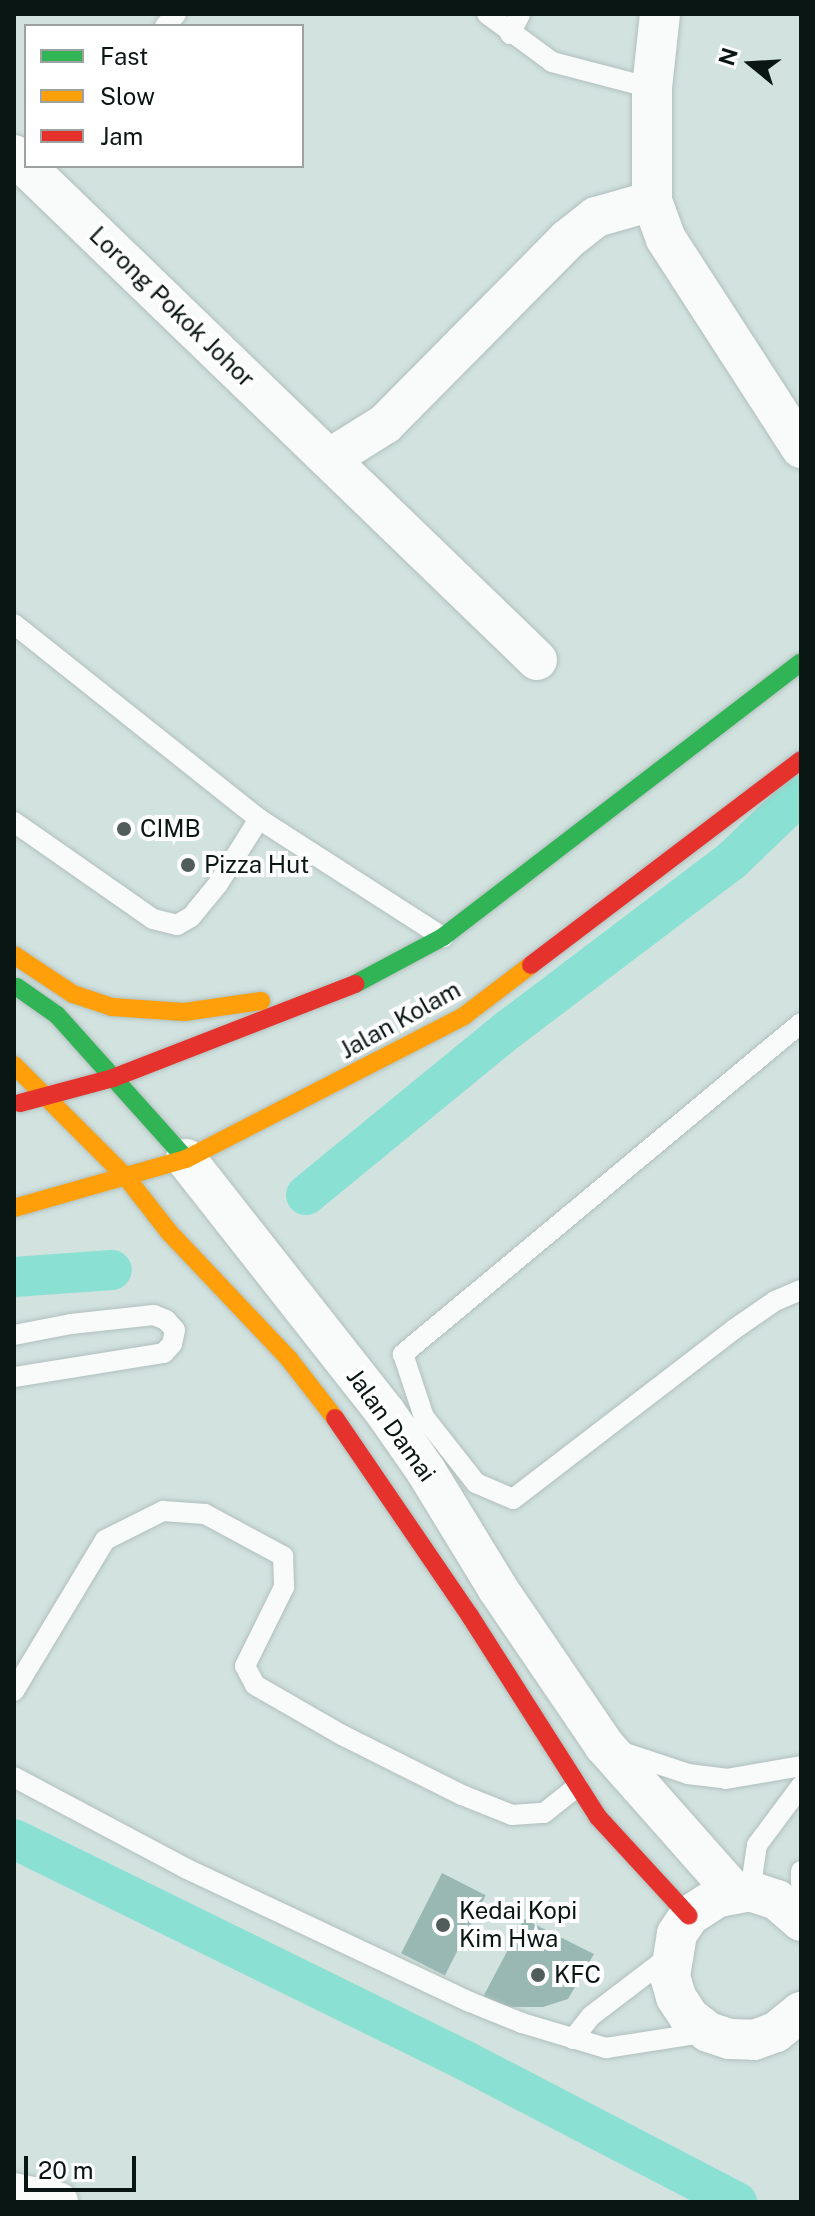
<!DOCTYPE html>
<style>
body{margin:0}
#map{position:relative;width:815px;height:2216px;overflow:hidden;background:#d1e2df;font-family:"Public Sans",sans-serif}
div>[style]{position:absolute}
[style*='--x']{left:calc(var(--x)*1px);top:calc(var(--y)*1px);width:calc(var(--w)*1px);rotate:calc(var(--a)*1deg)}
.canal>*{height:40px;margin:-20px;padding:0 20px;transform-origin:20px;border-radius:20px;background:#8ae0d2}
.building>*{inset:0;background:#99b8b3;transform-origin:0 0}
.roads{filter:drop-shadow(0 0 2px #b1bfbc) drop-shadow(0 0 2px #b1bfbc)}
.lane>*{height:20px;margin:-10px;padding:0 10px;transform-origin:10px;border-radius:10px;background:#f8fbfa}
.street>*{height:40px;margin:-20px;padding:0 20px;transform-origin:20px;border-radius:20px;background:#f8fbfa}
.fast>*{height:18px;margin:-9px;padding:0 9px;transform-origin:9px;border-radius:9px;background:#30b455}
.slow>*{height:18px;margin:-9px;padding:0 9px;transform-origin:9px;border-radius:9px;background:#ff9f0a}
.jam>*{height:18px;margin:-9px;padding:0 9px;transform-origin:9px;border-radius:9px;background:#e5322d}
.dots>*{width:22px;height:22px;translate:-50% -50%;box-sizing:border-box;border:4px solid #fff;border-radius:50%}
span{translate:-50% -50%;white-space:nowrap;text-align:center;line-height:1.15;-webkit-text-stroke:8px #fff;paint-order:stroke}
.street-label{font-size:24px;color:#0a1614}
.poi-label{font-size:24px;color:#0a1614}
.left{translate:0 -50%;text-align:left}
.frame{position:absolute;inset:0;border:16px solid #0a1614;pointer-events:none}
.legend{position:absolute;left:24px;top:24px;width:280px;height:144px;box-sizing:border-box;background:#fff;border:2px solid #9da2a1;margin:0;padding:10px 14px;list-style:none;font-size:24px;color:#0a1614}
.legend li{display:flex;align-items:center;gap:16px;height:40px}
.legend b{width:40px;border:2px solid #9da2a1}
.north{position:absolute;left:711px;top:24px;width:80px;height:80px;-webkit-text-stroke:6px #fff;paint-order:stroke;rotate:288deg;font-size:22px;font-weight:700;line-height:32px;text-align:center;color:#0a1614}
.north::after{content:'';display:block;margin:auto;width:28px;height:36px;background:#0a1614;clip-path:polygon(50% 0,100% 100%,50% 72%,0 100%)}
.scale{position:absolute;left:24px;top:2156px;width:112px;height:36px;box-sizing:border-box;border:4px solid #0a1614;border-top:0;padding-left:10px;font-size:24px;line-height:28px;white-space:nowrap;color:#0a1614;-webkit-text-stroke:6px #fff;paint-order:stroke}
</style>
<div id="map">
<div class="canal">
<div style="--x:306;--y:1195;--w:262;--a:-39.3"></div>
<div style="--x:509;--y:1029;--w:278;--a:-37.1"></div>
<div style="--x:731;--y:861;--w:97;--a:-43.7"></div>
<div style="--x:14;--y:1277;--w:98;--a:-4.1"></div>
<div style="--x:14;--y:1839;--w:501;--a:26.16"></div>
<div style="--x:464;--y:2060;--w:308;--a:27.5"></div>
</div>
<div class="building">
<div style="left:442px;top:1873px;width:49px;height:90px;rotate:27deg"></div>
<div style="clip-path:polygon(524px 1919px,594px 1954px,568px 1999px,543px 2007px,508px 2007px,483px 1997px)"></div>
</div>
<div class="roads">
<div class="lane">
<div style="--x:487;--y:14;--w:81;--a:36.4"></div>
<div style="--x:552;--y:62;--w:103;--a:14.6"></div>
<div style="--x:165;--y:26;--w:16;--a:-47"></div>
<div style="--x:510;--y:34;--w:22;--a:-63"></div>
<div style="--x:14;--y:624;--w:313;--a:38.5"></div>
<div style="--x:259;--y:819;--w:219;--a:32.7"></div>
<div style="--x:14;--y:822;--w:169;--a:34.9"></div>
<div style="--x:153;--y:919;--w:25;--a:14"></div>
<div style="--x:177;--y:925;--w:16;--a:-30"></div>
<div style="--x:191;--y:917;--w:43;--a:-50.7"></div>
<div style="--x:218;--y:884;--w:77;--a:-57.8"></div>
<div style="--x:801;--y:1023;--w:518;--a:140.25"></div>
<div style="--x:403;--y:1354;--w:66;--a:71.6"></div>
<div style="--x:424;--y:1417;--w:84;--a:51.8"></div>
<div style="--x:476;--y:1483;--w:40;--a:23.4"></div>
<div style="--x:513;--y:1499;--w:277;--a:-37.5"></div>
<div style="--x:733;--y:1330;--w:51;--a:-34.6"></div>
<div style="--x:775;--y:1301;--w:28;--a:-23"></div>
<div style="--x:14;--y:1335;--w:58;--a:-10.9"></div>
<div style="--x:71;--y:1324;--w:83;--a:-6.2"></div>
<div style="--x:154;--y:1315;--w:13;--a:23"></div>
<div style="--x:166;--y:1320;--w:13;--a:48"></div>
<div style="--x:175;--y:1330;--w:14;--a:102"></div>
<div style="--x:172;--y:1344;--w:12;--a:132"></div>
<div style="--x:164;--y:1353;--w:152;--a:170.9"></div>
<div style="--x:14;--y:1691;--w:176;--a:-58.9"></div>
<div style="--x:105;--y:1540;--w:65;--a:-26.6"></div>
<div style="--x:163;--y:1511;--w:42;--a:4.1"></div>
<div style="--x:205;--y:1514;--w:89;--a:28.3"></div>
<div style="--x:283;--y:1556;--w:31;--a:88"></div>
<div style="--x:284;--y:1587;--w:88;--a:116.3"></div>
<div style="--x:245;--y:1666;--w:21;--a:62"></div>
<div style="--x:255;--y:1685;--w:100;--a:29.9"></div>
<div style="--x:342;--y:1735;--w:134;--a:26.6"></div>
<div style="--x:462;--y:1795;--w:54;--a:21.8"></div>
<div style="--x:512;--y:1815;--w:32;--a:-4"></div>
<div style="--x:544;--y:1813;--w:43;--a:-38.5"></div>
<div style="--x:619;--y:1751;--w:73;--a:18.4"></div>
<div style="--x:688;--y:1774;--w:38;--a:7"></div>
<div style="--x:726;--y:1779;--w:76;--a:-9.8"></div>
<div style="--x:14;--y:1777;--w:194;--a:28"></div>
<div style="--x:185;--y:1868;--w:315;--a:25.2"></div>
<div style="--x:470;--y:2002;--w:56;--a:22"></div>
<div style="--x:522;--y:2023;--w:88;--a:16.6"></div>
<div style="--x:606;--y:2048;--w:103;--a:-8.9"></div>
<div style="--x:801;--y:1871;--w:13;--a:90"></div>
<div style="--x:750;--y:1891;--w:47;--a:-81.3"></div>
<div style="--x:757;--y:1845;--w:74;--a:-53.3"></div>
<div style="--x:573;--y:2039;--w:29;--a:-52"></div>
<div style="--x:591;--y:2016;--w:101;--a:-37.3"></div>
</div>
<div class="street">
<div style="--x:660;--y:14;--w:74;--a:96.2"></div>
<div style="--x:652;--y:88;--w:113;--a:90"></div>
<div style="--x:652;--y:201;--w:40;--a:69.8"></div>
<div style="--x:666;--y:239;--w:249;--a:57.1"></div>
<div style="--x:14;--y:155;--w:727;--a:44"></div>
<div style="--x:329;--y:459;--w:66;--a:-32"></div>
<div style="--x:385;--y:424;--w:260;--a:-45.3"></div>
<div style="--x:568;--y:239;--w:36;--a:-38"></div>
<div style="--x:596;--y:217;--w:58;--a:-15.9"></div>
<div style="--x:186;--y:1159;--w:322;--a:51.8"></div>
<div style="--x:385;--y:1412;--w:72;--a:55.2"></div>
<div style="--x:426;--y:1471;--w:138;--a:58.6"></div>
<div style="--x:498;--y:1589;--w:189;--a:55.8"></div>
<div style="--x:604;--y:1745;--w:198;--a:48.5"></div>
<div style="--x:801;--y:1921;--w:32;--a:-139"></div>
<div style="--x:777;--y:1900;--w:28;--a:-162"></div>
<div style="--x:750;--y:1891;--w:33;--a:169"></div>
<div style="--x:718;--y:1897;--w:35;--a:147"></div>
<div style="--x:689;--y:1916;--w:22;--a:124"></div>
<div style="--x:677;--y:1934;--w:43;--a:99.5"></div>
<div style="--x:670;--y:1976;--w:22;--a:74"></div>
<div style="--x:676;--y:1997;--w:24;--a:57"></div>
<div style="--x:689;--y:2017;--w:24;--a:38"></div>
<div style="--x:708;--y:2032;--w:23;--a:18"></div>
<div style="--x:730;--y:2039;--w:24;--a:2"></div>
<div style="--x:754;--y:2040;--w:23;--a:-20"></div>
<div style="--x:776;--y:2032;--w:32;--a:-39"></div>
<div style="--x:14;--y:2193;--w:45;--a:11.6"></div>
</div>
<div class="fast">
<div style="--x:355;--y:984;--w:100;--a:-28.1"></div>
<div style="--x:443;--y:937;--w:451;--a:-37.5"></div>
<div style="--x:17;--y:987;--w:49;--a:35"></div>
<div style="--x:57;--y:1015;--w:193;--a:48.1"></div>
</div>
<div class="slow">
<div style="--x:14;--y:955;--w:71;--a:33.5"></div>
<div style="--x:73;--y:994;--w:41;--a:18.4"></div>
<div style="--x:112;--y:1007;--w:72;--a:4"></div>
<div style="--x:184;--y:1012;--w:78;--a:-8.1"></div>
<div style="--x:14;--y:1065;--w:158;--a:45"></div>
<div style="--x:126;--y:1177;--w:70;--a:52"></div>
<div style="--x:169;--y:1232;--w:175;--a:46.6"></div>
<div style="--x:289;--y:1359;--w:75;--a:52.1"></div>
<div style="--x:14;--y:1208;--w:179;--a:-15.9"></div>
<div style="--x:186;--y:1159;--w:313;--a:-27.2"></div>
<div style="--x:464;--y:1016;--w:84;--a:-37.3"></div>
</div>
<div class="jam">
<div style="--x:531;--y:965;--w:339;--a:-37.2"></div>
<div style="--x:20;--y:1103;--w:96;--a:-15"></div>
<div style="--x:113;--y:1078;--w:260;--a:-21.2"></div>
<div style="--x:335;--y:1418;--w:240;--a:55.7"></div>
<div style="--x:470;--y:1616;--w:238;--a:57.5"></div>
<div style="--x:598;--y:1817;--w:134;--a:47.4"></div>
</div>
</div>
<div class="dots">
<div style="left:124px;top:829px;background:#505d5b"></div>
<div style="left:188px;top:865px;background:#505d5b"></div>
<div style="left:443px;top:1925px;background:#505d5b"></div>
<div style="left:538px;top:1975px;background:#505d5b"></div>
</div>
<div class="street-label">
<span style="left:172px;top:307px;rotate:44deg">Lorong Pokok Johor</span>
<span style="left:400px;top:1020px;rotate:-29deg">Jalan Kolam</span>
<span style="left:391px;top:1425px;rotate:54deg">Jalan Damai</span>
</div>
<div class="poi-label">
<span class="left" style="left:140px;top:829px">CIMB</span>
<span class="left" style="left:204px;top:865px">Pizza Hut</span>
<span class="left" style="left:459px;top:1925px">Kedai Kopi<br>Kim Hwa</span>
<span class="left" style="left:554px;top:1975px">KFC</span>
</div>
<div class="frame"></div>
<ul class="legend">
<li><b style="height:10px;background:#30b455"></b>Fast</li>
<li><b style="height:10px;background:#ff9f0a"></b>Slow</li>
<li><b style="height:10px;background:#e5322d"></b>Jam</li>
</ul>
<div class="north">N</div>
<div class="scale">20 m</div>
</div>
